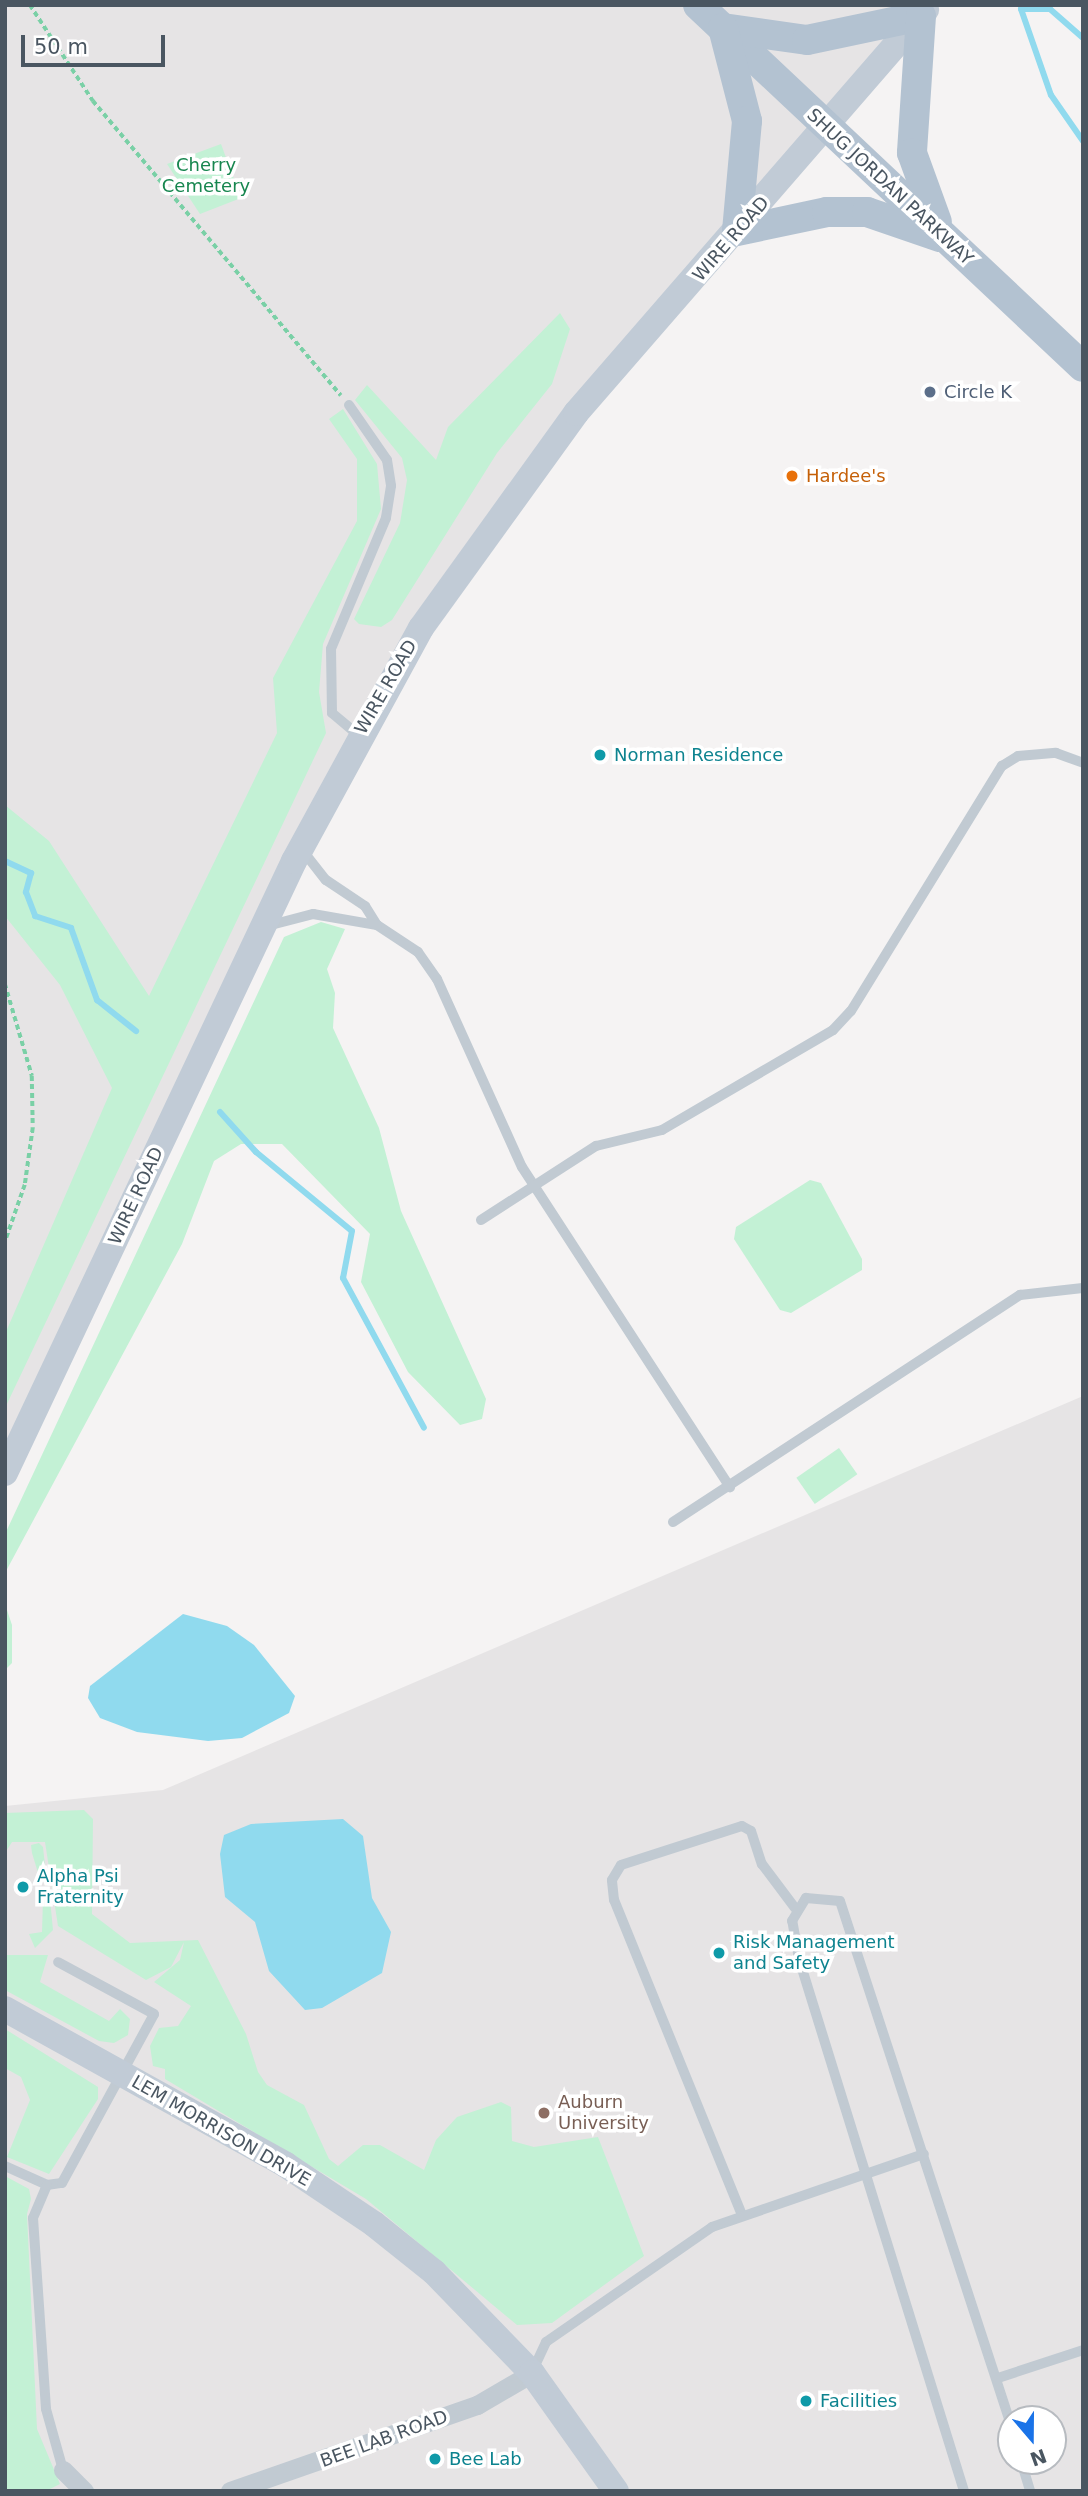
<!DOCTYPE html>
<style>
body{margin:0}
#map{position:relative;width:1088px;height:2496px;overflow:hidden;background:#f5f3f3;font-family:"DejaVu Sans",sans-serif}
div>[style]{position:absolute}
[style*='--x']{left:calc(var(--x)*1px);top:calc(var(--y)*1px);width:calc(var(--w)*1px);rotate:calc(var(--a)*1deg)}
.education>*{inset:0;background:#e6e4e5}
.green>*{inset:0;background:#c3f1d5;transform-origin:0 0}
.water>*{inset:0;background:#90daee}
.stream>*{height:6px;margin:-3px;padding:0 3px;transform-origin:3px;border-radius:3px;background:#90daee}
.path>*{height:3.5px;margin-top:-1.75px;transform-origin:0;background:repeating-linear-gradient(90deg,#7ad0a6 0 5px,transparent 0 8.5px)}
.lane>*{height:10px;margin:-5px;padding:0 5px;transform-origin:5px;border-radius:5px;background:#c1cad2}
.street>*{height:19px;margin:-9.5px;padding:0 9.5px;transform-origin:9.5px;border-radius:9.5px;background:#c1cad2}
.secondary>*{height:26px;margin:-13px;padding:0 13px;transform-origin:13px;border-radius:13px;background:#c1cbd6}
.primary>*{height:30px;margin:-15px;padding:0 15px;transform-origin:15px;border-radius:15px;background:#b3c2d1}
.dots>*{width:19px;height:19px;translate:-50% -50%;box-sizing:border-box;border:4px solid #fff;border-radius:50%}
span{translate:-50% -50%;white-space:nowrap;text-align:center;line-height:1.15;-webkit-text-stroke:7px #fff;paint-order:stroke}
.park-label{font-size:18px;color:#17864f}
.street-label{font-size:18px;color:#4a5661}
.service-label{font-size:18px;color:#4e5e75}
.left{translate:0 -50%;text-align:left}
.food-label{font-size:18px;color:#c56008}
.culture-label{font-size:18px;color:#0d838f}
.education-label{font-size:18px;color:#785e54}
.frame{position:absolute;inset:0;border:7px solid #4a5661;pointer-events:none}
.north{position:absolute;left:997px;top:2405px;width:70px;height:70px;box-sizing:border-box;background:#fff;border:2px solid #b7bbc0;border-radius:50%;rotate:160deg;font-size:19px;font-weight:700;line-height:28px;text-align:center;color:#4a5661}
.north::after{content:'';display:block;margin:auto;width:24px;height:32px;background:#1a73e8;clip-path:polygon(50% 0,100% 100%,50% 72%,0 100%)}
.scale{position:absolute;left:21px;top:35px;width:144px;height:32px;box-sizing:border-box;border:4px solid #4a5661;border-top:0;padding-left:9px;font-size:21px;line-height:24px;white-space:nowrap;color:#4a5661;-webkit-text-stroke:5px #fff;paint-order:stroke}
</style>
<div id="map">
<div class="education">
<div style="clip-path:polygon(5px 5px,929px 5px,737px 231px,421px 628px,5px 1473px)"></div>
<div style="clip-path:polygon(evenodd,1083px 1396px,1083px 2491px,5px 2491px,5px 1806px,163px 1790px,1083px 1396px,1011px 2419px,1053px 2419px,1053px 2461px,1011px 2461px,1011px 2419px)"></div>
</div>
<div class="green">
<div style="clip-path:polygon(221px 144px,241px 198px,200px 214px,167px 164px)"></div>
<div style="clip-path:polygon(560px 313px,570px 329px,552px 384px,497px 453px,392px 620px,381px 627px,359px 624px,354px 619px,400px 523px,407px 480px,402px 458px,355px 400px,367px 385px,436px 460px,448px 427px)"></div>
<div style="clip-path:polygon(343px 409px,377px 464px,381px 509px,323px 644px,319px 692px,326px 733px,5px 1408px,5px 1334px,112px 1088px,60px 985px,5px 916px,5px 805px,49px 841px,149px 996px,277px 733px,273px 678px,357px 521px,357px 459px,329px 419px)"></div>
<div style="clip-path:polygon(321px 922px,345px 929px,327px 969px,335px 993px,333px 1028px,379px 1128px,401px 1211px,486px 1399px,482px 1419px,460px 1425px,408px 1372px,361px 1282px,370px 1234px,282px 1144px,241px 1144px,214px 1161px,182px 1244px,5px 1573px,5px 1534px,284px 937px)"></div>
<div style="clip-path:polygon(810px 1180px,821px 1183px,862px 1259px,862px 1270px,791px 1313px,780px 1310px,734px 1239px,736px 1227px)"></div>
<div style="left:839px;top:1448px;width:32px;height:52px;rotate:55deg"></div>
<div style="clip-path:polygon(5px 1604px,12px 1625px,12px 1663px,5px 1670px)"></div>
<div style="clip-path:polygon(84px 1810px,93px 1819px,92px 1914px,130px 1943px,198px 1940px,246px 2034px,258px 2072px,267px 2085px,304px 2105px,329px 2159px,338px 2166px,363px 2145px,380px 2145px,424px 2170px,436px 2140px,457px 2117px,501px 2102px,511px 2107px,512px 2141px,534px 2147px,598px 2137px,644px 2256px,552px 2323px,517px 2325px,366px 2199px,165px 2079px,165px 2069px,153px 2066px,150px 2046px,159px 2028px,178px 2026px,191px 2006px,154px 1982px,180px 1960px,184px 1942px,171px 1967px,146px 1980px,58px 1926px,45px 1842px,12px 1842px,5px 1853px,5px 1813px)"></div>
<div style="clip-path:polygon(39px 1843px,43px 1847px,46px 1875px,39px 1876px,32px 1853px,31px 1845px)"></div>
<div style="clip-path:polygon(43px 1899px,50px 1899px,53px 1930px,35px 1948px,29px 1934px,42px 1932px)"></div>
<div style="clip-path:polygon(5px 1955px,48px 1955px,40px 1982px,109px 2021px,120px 2009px,130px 2019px,128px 2035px,114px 2043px,99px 2041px,5px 1990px)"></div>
<div style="clip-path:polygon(5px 2029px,98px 2087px,98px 2099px,49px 2174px,7px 2157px,30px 2100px,21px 2077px,5px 2068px)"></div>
<div style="clip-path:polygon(5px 2176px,29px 2189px,31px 2199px,27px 2214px,37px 2429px,60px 2484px,46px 2491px,5px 2491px)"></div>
</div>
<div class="water">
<div style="clip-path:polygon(183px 1614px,227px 1626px,254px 1645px,295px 1696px,289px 1713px,242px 1738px,208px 1741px,137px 1732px,100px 1718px,88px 1698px,90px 1686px)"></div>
<div style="clip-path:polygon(343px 1819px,363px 1836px,372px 1898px,391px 1932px,382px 1973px,322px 2008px,305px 2010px,269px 1971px,255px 1922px,225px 1897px,220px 1854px,224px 1835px,251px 1824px)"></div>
</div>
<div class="stream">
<div style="--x:1083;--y:38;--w:44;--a:-138.7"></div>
<div style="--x:1050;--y:9;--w:29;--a:180"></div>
<div style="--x:1021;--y:9;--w:91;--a:70.8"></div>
<div style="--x:1051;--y:95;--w:56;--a:55.2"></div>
<div style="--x:5;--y:861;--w:29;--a:25"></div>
<div style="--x:31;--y:873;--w:20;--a:105"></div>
<div style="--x:26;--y:892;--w:26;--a:69"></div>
<div style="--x:35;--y:916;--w:38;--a:18"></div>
<div style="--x:71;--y:928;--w:77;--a:70.1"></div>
<div style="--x:97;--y:1000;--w:50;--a:38.5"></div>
<div style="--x:220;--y:1112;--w:54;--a:48"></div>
<div style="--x:256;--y:1152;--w:124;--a:39.5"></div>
<div style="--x:352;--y:1231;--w:48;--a:100.8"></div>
<div style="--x:343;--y:1278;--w:170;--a:61.6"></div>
</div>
<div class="path">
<div style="--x:30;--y:5;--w:115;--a:56.7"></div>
<div style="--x:93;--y:101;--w:385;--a:49.9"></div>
<div style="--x:5;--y:984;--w:96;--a:73.6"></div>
<div style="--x:32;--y:1076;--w:52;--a:88.9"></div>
<div style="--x:33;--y:1128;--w:58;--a:98"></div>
<div style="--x:25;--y:1185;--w:60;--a:109.3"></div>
</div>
<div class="lane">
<div style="--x:349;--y:405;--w:67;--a:55.4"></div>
<div style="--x:387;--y:460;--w:26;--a:81"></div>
<div style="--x:391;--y:486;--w:32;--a:99"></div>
<div style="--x:386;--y:518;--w:142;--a:112.8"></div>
<div style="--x:331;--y:649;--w:64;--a:89.1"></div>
<div style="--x:332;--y:713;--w:34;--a:40"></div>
<div style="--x:303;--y:851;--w:37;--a:52"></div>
<div style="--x:326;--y:880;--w:47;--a:33.7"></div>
<div style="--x:365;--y:906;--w:22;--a:58"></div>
<div style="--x:377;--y:925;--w:49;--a:33.4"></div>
<div style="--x:418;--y:952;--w:33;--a:55"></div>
<div style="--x:437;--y:979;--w:206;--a:65.7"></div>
<div style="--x:522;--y:1167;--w:382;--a:57"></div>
<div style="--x:267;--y:926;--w:48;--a:-14.6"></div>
<div style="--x:313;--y:914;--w:65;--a:9.8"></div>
<div style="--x:481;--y:1220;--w:137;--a:-32.8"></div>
<div style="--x:596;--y:1146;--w:68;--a:-13.6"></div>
<div style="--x:662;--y:1130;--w:198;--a:-30.3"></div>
<div style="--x:833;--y:1030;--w:26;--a:-47"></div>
<div style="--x:851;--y:1011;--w:288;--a:-58.4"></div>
<div style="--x:1002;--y:766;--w:19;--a:-32"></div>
<div style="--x:1018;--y:756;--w:38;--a:-5"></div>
<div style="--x:1056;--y:753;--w:29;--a:20"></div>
<div style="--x:673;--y:1522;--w:415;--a:-33.2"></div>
<div style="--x:1020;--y:1295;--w:63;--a:-6.3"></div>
<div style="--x:5;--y:2166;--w:46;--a:24.3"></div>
<div style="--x:47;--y:2185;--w:15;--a:-8"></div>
<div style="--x:62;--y:2183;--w:192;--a:-61.4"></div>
<div style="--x:154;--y:2014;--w:109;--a:-151.6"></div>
<div style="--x:47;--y:2185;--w:36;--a:113"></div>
<div style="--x:33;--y:2218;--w:191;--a:86.1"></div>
<div style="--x:46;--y:2409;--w:63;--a:74.4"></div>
<div style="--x:742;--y:2215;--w:340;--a:-112.1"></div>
<div style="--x:614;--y:1900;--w:20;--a:-96"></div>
<div style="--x:612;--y:1880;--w:17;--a:-59"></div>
<div style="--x:621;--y:1865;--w:127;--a:-17.9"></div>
<div style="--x:742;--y:1826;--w:10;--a:29"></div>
<div style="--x:751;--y:1831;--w:35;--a:72"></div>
<div style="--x:762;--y:1864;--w:55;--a:53.1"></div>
<div style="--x:533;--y:2370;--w:31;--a:-65"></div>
<div style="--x:546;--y:2342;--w:202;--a:-34.7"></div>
<div style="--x:712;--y:2227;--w:224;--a:-19"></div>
<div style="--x:998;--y:2378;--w:89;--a:-18.2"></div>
<div style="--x:1021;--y:2461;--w:31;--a:73"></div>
<div style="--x:964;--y:2491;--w:557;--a:-107.23"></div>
<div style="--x:799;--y:1959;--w:39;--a:-100"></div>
<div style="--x:792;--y:1921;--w:27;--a:-59"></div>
<div style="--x:806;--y:1898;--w:34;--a:5"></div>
<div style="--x:840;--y:1901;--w:551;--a:71.93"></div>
</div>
<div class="street">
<div style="--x:63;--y:2470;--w:30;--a:45"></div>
<div style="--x:230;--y:2491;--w:262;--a:-19.2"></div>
<div style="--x:477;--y:2405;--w:64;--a:-30.2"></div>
</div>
<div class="secondary">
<div style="--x:5;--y:1473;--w:677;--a:-64.72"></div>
<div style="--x:294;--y:861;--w:265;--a:-61.4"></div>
<div style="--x:421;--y:628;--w:265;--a:-54.2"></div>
<div style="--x:576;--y:413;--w:534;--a:-49.03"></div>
<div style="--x:5;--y:2009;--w:321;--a:29"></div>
<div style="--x:286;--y:2165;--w:106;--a:33.8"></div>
<div style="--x:374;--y:2224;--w:77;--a:38.7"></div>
<div style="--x:434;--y:2272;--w:141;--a:45.9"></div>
<div style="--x:532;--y:2373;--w:145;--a:54.6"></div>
</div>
<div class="primary">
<div style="--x:698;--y:5;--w:528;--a:43.24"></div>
<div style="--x:723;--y:28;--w:85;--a:8.1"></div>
<div style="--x:807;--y:40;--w:116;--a:-11.9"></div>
<div style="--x:921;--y:16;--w:137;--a:93.8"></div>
<div style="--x:912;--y:153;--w:73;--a:70.1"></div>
<div style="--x:723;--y:28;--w:96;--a:75.5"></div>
<div style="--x:747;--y:121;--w:110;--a:95.2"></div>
<div style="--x:737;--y:231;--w:92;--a:-11.9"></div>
<div style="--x:827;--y:212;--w:40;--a:0"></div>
<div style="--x:867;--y:212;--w:77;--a:18.9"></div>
</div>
<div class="dots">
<div style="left:930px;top:392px;background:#5c6f8a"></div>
<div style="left:792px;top:476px;background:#e8710a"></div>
<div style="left:600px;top:755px;background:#0f9aa8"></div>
<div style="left:23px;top:1887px;background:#0f9aa8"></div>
<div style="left:719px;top:1953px;background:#0f9aa8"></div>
<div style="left:544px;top:2113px;background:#8d6e63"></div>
<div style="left:806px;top:2401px;background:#0f9aa8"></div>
<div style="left:435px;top:2459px;background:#0f9aa8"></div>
</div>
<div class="park-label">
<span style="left:206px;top:176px">Cherry<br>Cemetery</span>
</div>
<div class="street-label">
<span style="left:890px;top:187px;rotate:43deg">SHUG JORDAN PARKWAY</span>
<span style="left:731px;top:239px;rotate:-49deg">WIRE ROAD</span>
<span style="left:386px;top:687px;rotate:-60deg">WIRE ROAD</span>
<span style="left:136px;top:1196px;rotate:-65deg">WIRE ROAD</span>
<span style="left:221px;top:2131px;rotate:30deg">LEM MORRISON DRIVE</span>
<span style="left:384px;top:2439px;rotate:-20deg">BEE LAB ROAD</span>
</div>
<div class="service-label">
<span class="left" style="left:944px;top:392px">Circle K</span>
</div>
<div class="food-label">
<span class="left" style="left:806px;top:476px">Hardee's</span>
</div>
<div class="culture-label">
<span class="left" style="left:614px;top:755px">Norman Residence</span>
<span class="left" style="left:37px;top:1887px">Alpha Psi<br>Fraternity</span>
<span class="left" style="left:733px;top:1953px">Risk Management<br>and Safety</span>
<span class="left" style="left:820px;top:2401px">Facilities</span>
<span class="left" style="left:449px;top:2459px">Bee Lab</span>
</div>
<div class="education-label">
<span class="left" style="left:558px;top:2113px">Auburn<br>University</span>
</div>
<div class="frame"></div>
<div class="north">N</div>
<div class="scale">50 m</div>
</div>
